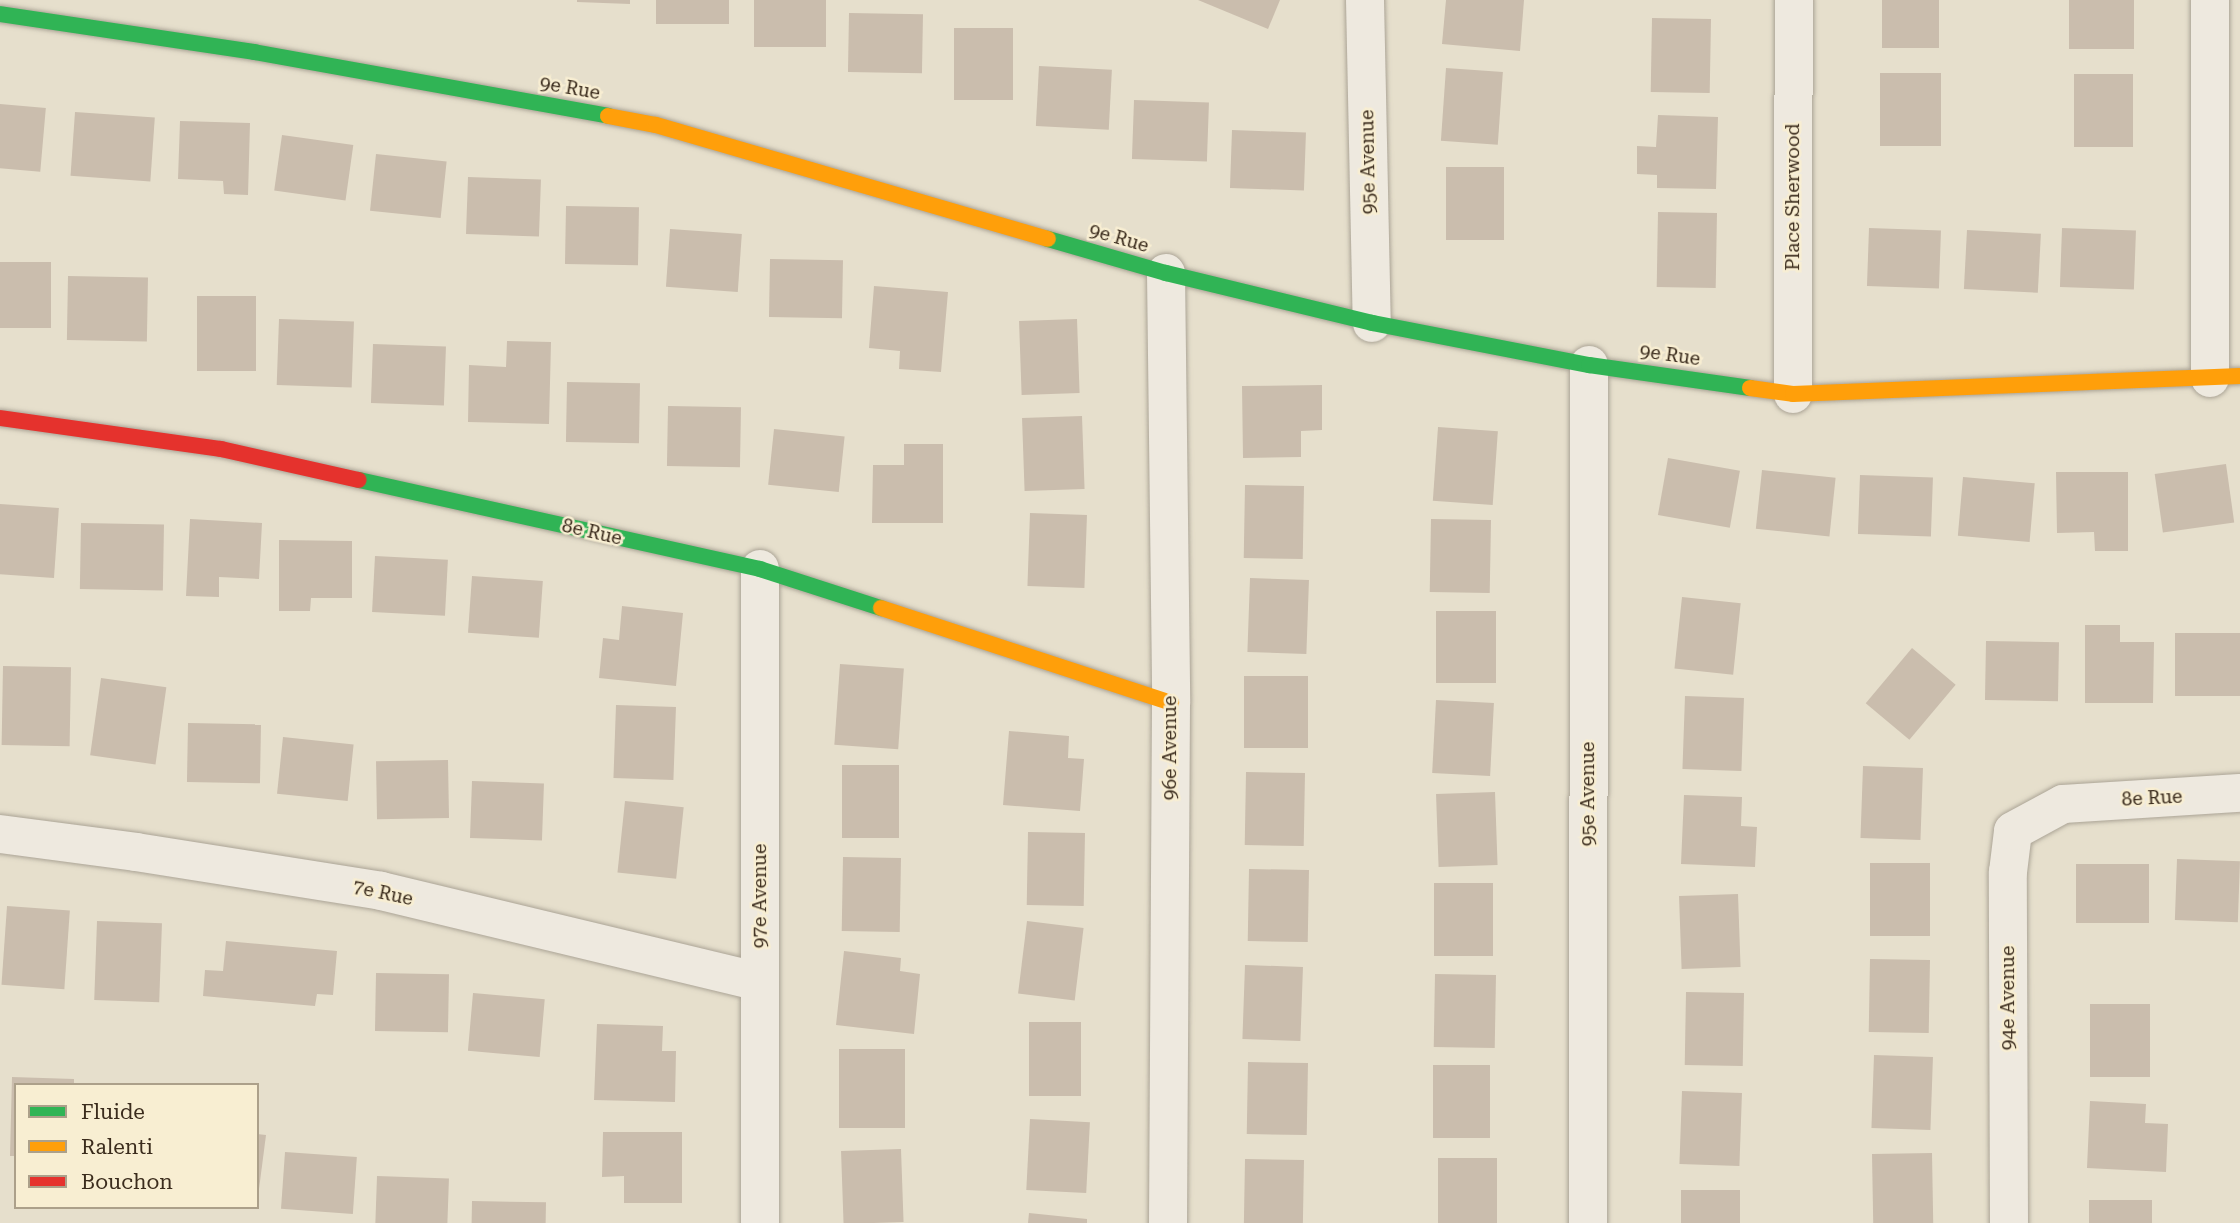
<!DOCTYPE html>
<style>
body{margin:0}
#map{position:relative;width:2240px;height:1223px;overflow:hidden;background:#e6dfcc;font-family:"Roboto Serif",serif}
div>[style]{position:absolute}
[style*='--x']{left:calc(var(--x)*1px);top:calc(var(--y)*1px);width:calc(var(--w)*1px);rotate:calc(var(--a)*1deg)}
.building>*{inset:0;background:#cabdad;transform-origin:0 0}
.roads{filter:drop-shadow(0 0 2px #aba496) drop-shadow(0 0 2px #aba496)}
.street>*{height:38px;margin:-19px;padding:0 19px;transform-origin:19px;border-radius:19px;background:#eee9df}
.fast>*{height:16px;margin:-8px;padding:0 8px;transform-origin:8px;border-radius:8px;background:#30b455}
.slow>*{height:16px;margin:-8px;padding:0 8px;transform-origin:8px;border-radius:8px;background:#ff9f0a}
.jam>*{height:16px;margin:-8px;padding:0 8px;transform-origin:8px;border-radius:8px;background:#e5322d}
span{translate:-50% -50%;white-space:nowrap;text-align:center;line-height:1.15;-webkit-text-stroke:5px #f8eed2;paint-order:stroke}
.street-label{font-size:19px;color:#3b2c1d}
.legend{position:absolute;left:14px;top:1083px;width:245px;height:126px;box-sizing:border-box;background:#f8eed2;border:2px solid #aca08a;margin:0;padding:9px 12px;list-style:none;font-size:21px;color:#3b2c1d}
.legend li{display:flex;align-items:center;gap:14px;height:35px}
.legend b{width:35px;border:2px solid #aca08a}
</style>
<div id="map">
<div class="building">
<div style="clip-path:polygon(577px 0,630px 0,630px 4px,577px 2px)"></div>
<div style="left:656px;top:0;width:73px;height:24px"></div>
<div style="left:754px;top:0;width:72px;height:47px"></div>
<div style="clip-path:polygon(1198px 0,1280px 0,1268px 29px)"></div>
<div style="clip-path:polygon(1446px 0,1524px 0,1520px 51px,1442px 44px)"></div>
<div style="left:1882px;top:0;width:57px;height:48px"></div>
<div style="left:2069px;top:0;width:65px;height:49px"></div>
<div style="left:849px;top:13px;width:74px;height:59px;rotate:1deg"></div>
<div style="left:1652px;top:18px;width:59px;height:74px;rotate:1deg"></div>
<div style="left:954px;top:28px;width:59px;height:72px"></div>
<div style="left:1039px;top:66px;width:73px;height:60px;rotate:3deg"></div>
<div style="left:1446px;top:68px;width:57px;height:73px;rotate:4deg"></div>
<div style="left:1880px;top:73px;width:61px;height:73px"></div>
<div style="left:2074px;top:74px;width:59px;height:73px"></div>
<div style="left:1134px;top:100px;width:75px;height:59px;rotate:2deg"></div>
<div style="left:0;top:104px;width:46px;height:64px;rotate:5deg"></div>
<div style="left:75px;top:112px;width:80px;height:64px;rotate:4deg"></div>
<div style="clip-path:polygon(1658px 115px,1718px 117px,1716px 189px,1657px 188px,1657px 175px,1637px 174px,1637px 146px,1656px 147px)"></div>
<div style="clip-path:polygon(180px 121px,250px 123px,248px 195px,224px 194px,223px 181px,178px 179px)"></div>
<div style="left:1232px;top:130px;width:74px;height:58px;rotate:2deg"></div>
<div style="left:282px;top:135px;width:72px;height:56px;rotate:8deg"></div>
<div style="left:376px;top:154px;width:71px;height:57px;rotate:6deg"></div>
<div style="left:1504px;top:167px;width:73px;height:58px;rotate:90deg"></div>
<div style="left:468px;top:177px;width:73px;height:57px;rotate:2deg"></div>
<div style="left:566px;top:206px;width:73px;height:58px;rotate:1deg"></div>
<div style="left:1658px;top:212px;width:59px;height:75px;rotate:1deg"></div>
<div style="left:1869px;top:228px;width:72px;height:58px;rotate:2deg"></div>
<div style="left:2062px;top:228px;width:74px;height:59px;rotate:2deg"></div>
<div style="left:670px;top:229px;width:72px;height:58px;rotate:4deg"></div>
<div style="left:1967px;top:230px;width:74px;height:59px;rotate:3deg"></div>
<div style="left:770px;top:259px;width:73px;height:58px;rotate:1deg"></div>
<div style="left:0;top:262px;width:51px;height:66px"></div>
<div style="left:68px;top:276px;width:80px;height:64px;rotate:1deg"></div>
<div style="clip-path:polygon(874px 286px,948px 292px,941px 372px,899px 369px,900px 351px,869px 348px)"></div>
<div style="left:197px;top:296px;width:59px;height:75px"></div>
<div style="left:279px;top:319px;width:75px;height:66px;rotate:2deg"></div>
<div style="left:1077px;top:319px;width:74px;height:58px;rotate:88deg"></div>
<div style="clip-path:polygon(507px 341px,551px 342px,549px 424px,468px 422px,469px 365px,506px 367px)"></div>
<div style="left:373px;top:344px;width:73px;height:59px;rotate:2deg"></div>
<div style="left:567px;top:382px;width:73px;height:60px;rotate:1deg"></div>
<div style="clip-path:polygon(1322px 385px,1322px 430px,1301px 431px,1301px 457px,1243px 458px,1242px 386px)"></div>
<div style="left:668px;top:406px;width:73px;height:60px;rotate:1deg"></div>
<div style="left:1082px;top:416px;width:73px;height:60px;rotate:88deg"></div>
<div style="left:1438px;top:427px;width:60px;height:74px;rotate:4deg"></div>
<div style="left:774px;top:429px;width:71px;height:56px;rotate:6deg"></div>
<div style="clip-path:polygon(904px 444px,943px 444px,943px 523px,872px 523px,873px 465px,904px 465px)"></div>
<div style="left:1668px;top:458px;width:73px;height:58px;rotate:10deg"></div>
<div style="left:2226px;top:464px;width:59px;height:72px;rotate:82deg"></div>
<div style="left:1762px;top:470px;width:74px;height:59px;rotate:6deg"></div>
<div style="clip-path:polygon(2056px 472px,2128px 472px,2128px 551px,2095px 551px,2094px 532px,2057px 533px)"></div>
<div style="left:1860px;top:475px;width:73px;height:59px;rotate:2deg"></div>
<div style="left:1963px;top:477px;width:72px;height:59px;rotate:5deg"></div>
<div style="left:1245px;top:485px;width:59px;height:73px;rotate:1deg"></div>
<div style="left:0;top:504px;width:59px;height:70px;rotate:4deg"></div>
<div style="left:1030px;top:513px;width:57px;height:73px;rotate:2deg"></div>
<div style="clip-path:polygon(190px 519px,262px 523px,259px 579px,219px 577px,219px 597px,186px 596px)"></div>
<div style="left:1431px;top:519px;width:60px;height:73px;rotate:1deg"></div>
<div style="left:81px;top:523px;width:83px;height:66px;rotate:1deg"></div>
<div style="clip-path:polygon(279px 540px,352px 541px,352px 598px,311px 598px,310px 611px,279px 611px)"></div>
<div style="left:375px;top:556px;width:73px;height:56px;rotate:3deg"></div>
<div style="left:472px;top:576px;width:71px;height:57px;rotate:4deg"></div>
<div style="left:1250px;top:578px;width:59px;height:74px;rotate:2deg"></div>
<div style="left:1682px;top:597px;width:59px;height:72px;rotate:6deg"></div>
<div style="clip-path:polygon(622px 606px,683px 613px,676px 686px,599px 678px,603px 638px,619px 640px)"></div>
<div style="left:1436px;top:611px;width:60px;height:72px"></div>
<div style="clip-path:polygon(2085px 625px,2120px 625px,2120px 642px,2154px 642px,2153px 703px,2085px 703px)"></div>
<div style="left:2240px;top:633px;width:63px;height:65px;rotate:90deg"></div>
<div style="left:1986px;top:641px;width:73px;height:59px;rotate:1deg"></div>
<div style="left:1912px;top:648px;width:57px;height:72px;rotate:40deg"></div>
<div style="left:840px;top:664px;width:64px;height:81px;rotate:4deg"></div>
<div style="left:3px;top:666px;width:68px;height:79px;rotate:1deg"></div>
<div style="left:1244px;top:676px;width:64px;height:72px"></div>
<div style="left:101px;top:678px;width:66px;height:78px;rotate:8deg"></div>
<div style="left:1685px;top:696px;width:59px;height:73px;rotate:2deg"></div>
<div style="left:1436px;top:700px;width:58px;height:73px;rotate:3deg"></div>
<div style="left:616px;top:705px;width:60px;height:73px;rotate:2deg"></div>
<div style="left:188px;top:723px;width:73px;height:59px;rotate:1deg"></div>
<div style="clip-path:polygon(1009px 731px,1069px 736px,1068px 758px,1084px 759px,1080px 811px,1003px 805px)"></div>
<div style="left:283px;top:737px;width:71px;height:57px;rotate:6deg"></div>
<div style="left:448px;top:760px;width:58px;height:72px;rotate:89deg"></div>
<div style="left:842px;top:765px;width:57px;height:73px"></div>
<div style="left:1863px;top:766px;width:60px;height:72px;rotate:2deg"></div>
<div style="left:1246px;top:772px;width:59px;height:73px;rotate:1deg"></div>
<div style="left:472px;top:781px;width:72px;height:57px;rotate:2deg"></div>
<div style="left:1495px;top:792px;width:73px;height:59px;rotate:88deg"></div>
<div style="clip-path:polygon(1684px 795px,1742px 797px,1741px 826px,1757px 827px,1755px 867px,1681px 864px)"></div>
<div style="left:625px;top:801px;width:59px;height:72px;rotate:6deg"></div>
<div style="left:1028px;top:832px;width:57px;height:73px;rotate:1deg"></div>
<div style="left:843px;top:857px;width:58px;height:74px;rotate:1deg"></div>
<div style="left:2177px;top:859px;width:63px;height:61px;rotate:2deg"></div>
<div style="left:1870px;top:863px;width:60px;height:73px"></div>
<div style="left:2076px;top:864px;width:73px;height:59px"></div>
<div style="left:1249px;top:869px;width:60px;height:72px;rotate:1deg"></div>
<div style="left:1434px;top:883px;width:59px;height:73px"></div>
<div style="left:1738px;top:894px;width:73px;height:59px;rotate:88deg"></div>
<div style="left:7px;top:906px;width:63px;height:79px;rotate:4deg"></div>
<div style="left:97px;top:921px;width:65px;height:79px;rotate:2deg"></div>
<div style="left:1027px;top:921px;width:57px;height:73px;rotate:7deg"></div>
<div style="clip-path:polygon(226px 941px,337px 951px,333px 995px,317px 994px,315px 1006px,203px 996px,205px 970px,223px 971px)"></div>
<div style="clip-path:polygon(844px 951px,901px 958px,900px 971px,920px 974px,914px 1034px,836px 1025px)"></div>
<div style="left:1870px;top:959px;width:60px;height:73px;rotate:1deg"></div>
<div style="left:1245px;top:965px;width:58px;height:74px;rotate:2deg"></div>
<div style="left:376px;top:973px;width:73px;height:58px;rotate:1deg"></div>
<div style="left:1435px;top:974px;width:61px;height:73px;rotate:1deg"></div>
<div style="left:1686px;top:992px;width:58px;height:73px;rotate:1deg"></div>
<div style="left:473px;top:993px;width:72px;height:58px;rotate:5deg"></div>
<div style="left:2090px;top:1004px;width:60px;height:73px"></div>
<div style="left:1029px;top:1022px;width:52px;height:74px"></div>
<div style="clip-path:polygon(597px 1024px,663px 1026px,662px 1051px,676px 1051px,675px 1102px,594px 1100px)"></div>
<div style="left:839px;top:1049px;width:66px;height:79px"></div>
<div style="left:1874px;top:1055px;width:59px;height:73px;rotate:2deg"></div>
<div style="left:1248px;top:1062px;width:60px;height:72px;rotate:1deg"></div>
<div style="left:1433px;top:1065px;width:57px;height:73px"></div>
<div style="clip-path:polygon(12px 1077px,74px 1079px,74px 1085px,16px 1085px,16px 1156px,10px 1156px)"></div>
<div style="left:1682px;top:1091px;width:60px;height:73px;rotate:2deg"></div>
<div style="clip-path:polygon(2090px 1101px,2146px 1104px,2145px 1123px,2168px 1124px,2166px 1172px,2087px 1168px)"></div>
<div style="left:1030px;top:1119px;width:60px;height:71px;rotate:3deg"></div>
<div style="clip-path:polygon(603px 1132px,682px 1132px,682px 1203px,624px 1203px,624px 1176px,602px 1177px)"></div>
<div style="clip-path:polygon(257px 1134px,266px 1135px,259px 1189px,257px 1188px)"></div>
<div style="left:901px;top:1149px;width:73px;height:60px;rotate:88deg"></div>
<div style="left:285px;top:1152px;width:72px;height:57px;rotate:4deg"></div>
<div style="left:1932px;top:1153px;width:70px;height:60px;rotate:89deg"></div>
<div style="left:1438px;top:1158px;width:59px;height:65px"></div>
<div style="left:1245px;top:1159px;width:59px;height:64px;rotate:1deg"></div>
<div style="left:377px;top:1176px;width:72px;height:47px;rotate:2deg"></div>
<div style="left:1681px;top:1190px;width:59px;height:33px"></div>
<div style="left:2089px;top:1200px;width:63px;height:23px"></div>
<div style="left:472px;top:1201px;width:74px;height:22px;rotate:1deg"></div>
<div style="clip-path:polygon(1029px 1213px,1087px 1219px,1087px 1223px,1028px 1223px)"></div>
</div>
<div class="roads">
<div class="street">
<div style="--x:1365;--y:0;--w:323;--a:88.8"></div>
<div style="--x:2210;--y:0;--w:378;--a:90"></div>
<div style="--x:1166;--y:273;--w:430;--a:89.3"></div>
<div style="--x:1171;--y:703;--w:520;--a:90.33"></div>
<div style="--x:1793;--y:394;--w:394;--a:-89.9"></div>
<div style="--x:0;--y:834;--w:137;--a:7.5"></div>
<div style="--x:136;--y:852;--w:248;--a:9"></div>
<div style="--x:381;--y:891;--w:389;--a:13.5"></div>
<div style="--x:760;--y:1223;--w:654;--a:-90"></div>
<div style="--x:1588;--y:1223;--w:858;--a:-89.93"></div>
<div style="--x:2009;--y:1223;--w:351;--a:-90.2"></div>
<div style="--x:2008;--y:872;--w:41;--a:-83"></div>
<div style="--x:2013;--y:831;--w:57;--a:-28.4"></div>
<div style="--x:2063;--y:804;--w:177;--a:-3.6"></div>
</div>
<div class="fast">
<div style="--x:0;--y:14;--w:257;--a:8.5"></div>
<div style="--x:254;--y:52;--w:360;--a:10.2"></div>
<div style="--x:1048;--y:239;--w:123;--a:16.1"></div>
<div style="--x:1166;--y:273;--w:212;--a:13.6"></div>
<div style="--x:1372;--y:323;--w:221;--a:11"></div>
<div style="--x:1589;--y:365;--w:163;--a:8.1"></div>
<div style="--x:359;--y:480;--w:411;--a:12.5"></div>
<div style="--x:760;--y:569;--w:127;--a:17.9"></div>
</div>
<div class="slow">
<div style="--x:608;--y:116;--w:49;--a:10.6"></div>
<div style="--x:656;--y:125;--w:408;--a:16.2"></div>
<div style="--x:1750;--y:388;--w:43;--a:7.9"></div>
<div style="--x:1793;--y:394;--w:447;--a:-2.3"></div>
<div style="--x:881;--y:608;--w:305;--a:18.1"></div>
</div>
<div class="jam">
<div style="--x:0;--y:418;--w:223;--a:8"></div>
<div style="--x:221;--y:449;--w:141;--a:12.7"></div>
</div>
</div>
<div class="street-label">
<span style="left:570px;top:88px;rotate:10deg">9e Rue</span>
<span style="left:1368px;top:162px;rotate:-91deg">95e Avenue</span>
<span style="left:1793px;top:197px;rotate:-90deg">Place Sherwood</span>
<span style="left:1119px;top:238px;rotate:16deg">9e Rue</span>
<span style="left:1670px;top:355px;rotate:8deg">9e Rue</span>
<span style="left:592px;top:532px;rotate:13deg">8e Rue</span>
<span style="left:1170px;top:748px;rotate:-90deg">96e Avenue</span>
<span style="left:1588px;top:794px;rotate:-90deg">95e Avenue</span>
<span style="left:2152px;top:798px;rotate:-3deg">8e Rue</span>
<span style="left:383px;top:893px;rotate:12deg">7e Rue</span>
<span style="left:760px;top:896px;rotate:-90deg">97e Avenue</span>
<span style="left:2008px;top:998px;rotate:-90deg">94e Avenue</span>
</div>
<ul class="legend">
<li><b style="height:9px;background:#30b455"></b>Fluide</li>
<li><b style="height:9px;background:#ff9f0a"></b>Ralenti</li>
<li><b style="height:9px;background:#e5322d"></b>Bouchon</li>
</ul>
</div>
